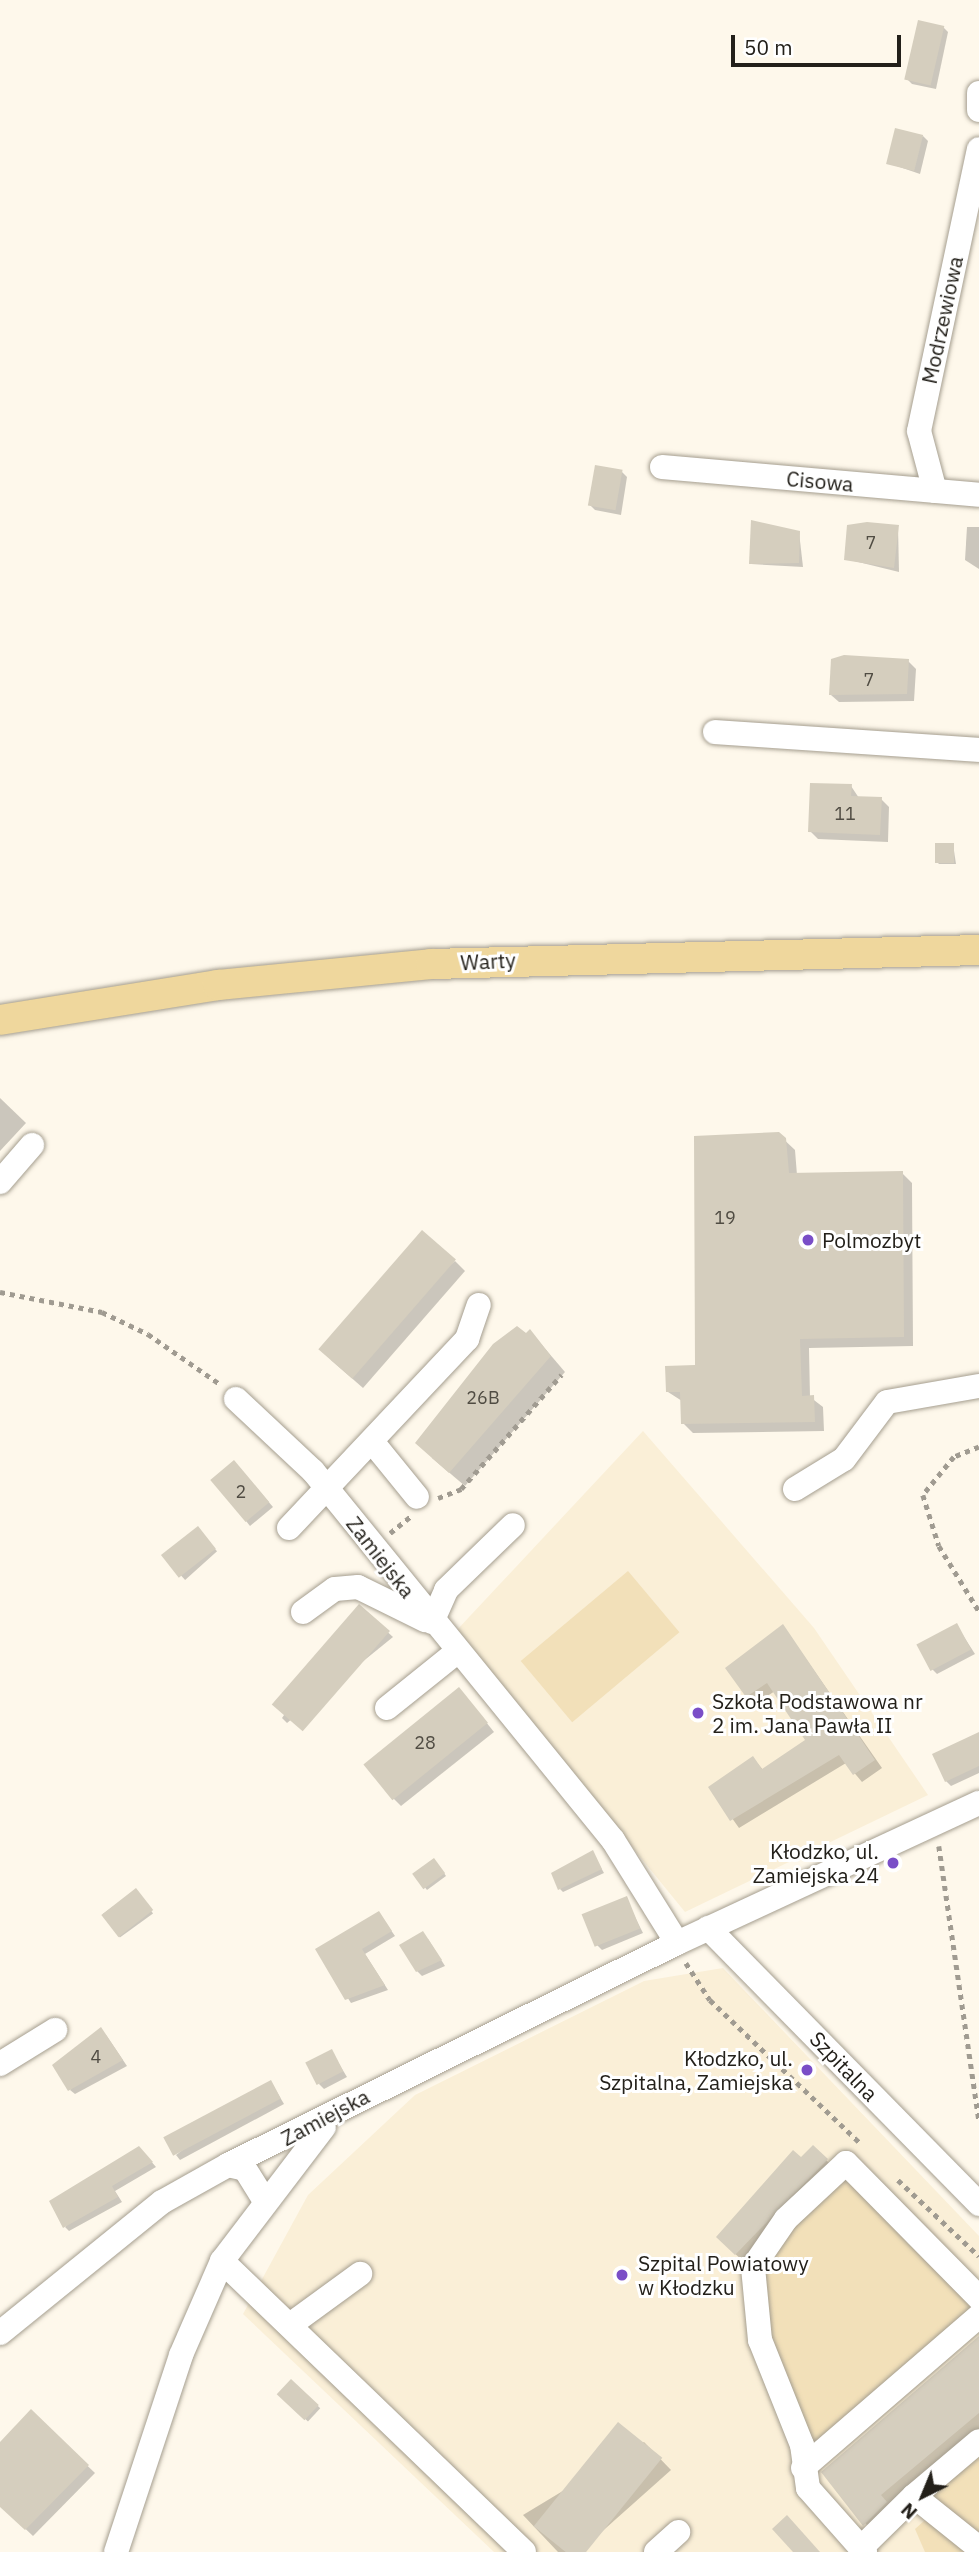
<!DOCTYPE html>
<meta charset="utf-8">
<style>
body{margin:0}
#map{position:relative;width:979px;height:2552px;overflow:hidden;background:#fef8eb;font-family:"IBM Plex Sans",sans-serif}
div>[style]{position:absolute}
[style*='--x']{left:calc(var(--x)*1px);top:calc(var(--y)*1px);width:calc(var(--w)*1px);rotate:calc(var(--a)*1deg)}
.built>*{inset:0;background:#faefd7}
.green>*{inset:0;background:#f2e0b9;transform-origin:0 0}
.shadow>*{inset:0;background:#0003;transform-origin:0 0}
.building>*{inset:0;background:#d5cebe;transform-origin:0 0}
.path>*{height:4.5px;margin-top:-2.25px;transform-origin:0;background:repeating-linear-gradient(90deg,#a09b91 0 5px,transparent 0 10px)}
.roads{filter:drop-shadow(0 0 2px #a59e8f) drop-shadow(0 0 2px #a59e8f)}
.minor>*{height:24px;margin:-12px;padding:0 12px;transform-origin:12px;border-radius:12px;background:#fff}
.major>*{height:30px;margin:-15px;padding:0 15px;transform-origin:15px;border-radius:15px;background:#efd79d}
.dots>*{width:19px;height:19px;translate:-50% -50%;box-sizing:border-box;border:4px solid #fff;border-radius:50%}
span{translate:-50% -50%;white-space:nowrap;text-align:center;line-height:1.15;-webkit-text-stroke:6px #fff;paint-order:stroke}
.number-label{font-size:18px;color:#504c43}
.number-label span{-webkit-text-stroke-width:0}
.street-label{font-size:21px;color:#23201a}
.poi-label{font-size:21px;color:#23201a}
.left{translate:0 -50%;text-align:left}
.right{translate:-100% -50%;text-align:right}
.north{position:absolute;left:888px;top:2461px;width:70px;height:70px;-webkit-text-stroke:5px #fff;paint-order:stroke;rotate:223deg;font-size:19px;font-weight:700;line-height:28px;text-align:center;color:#23201a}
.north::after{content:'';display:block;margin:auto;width:24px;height:32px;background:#23201a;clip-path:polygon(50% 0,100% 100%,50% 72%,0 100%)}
.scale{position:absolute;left:731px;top:35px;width:170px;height:32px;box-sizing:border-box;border:4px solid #23201a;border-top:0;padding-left:9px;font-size:21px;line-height:24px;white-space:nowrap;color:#23201a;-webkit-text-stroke:5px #fff;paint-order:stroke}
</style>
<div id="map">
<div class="built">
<div style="clip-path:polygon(643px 1431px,814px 1628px,928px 1795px,685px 1912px,456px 1631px)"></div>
<div style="clip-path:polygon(723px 1968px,979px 2236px,979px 2552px,494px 2552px,243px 2314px,308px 2195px,415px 2095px,644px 1981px)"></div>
</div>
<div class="green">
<div style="left:628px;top:1571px;width:80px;height:140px;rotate:50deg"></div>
<div style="clip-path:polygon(845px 2177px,975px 2306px,820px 2443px,810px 2441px,772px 2352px,761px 2273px,779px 2238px)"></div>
<div style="clip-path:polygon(979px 2450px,979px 2541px,937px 2509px,932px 2492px)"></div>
<div style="clip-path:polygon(925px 2520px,975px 2552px,925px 2552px,915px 2529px)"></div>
</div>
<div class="shadow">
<div style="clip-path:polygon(943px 27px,948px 32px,936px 89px,912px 84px,907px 79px)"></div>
<div style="clip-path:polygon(923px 136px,928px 141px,920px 174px,888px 163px)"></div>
<div style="clip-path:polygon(622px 472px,627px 477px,621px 515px,595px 510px,590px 505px)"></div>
<div style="clip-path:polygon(898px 526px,899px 572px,846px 559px)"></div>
<div style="clip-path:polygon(967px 527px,979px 527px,979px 569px,965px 560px)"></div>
<div style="clip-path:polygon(799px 532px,803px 567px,751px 564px)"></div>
<div style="clip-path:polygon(908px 661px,916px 669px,914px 701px,839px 702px,831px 695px)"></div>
<div style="clip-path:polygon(851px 786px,859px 798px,881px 799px,889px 807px,888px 842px,818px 839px,810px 831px)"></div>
<div style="clip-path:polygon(953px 844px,956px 864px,939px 864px,937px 862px)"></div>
<div style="clip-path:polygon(0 1098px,26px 1123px,0 1151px)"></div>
<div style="clip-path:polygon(778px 1134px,795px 1150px,797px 1175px,902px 1173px,912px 1183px,913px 1346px,809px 1348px,810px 1397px,823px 1407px,824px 1431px,693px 1433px,683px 1423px,682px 1401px,668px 1392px,697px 1367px)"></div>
<div style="clip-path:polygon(455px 1261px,465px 1271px,363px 1388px,331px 1360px)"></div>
<div style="clip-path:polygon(530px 1331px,565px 1372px,465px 1486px,432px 1458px)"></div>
<div style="clip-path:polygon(239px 1467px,273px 1507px,250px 1526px,246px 1521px)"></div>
<div style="left:197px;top:1529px;width:30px;height:43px;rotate:48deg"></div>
<div style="clip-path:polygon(359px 1606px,393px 1637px,287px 1723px,282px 1718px)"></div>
<div style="clip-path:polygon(783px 1626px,882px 1768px,862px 1782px,846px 1763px,739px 1828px,710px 1787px,753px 1758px,764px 1771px,808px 1740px,775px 1691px,755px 1704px,747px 1696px)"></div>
<div style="clip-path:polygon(957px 1626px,975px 1654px,937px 1674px,932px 1669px)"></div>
<div style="clip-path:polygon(466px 1697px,494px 1732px,401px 1806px,393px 1798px)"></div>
<div style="clip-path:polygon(979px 1734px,979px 1773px,951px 1786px,946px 1781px)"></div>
<div style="clip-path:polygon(592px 1852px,604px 1873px,563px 1892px,560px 1889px)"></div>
<div style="clip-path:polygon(436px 1862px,446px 1876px,427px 1890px,415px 1874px)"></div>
<div style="left:136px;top:1890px;width:29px;height:41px;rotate:54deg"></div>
<div style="clip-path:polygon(626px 1899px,643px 1933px,602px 1950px,597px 1945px)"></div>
<div style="clip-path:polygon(379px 1913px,395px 1936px,365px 1954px,388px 1990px,351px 2003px,317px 1950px)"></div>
<div style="clip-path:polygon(428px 1939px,445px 1966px,422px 1976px,417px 1971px)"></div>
<div style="clip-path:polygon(106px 2035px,127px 2066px,75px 2094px,70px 2090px)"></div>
<div style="clip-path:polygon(331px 2051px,347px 2077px,324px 2089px,319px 2084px)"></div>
<div style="clip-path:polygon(271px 2082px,284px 2104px,180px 2160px,176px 2155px)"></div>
<div style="clip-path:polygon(813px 2147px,841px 2175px,751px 2268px,733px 2252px)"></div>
<div style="clip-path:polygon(143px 2152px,156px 2167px,115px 2191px,122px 2202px,69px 2231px,65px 2227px)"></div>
<div style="clip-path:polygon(979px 2343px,979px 2440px,879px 2539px,824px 2475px)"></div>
<div style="left:291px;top:2381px;width:40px;height:18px;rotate:43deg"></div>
<div style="clip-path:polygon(31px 2412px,95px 2473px,33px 2536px,0 2505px,0 2445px)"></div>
<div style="clip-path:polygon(644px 2442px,671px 2470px,579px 2552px,558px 2552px,523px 2515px)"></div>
</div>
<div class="building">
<div style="left:918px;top:20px;width:27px;height:61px;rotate:13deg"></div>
<div style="left:895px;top:128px;width:29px;height:37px;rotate:14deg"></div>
<div style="left:595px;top:465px;width:28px;height:41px;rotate:10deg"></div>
<div style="clip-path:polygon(751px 520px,800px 531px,799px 563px,749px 564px)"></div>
<div style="clip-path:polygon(867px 522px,899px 525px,894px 568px,844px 560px,847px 525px)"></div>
<div style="clip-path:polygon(844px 655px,909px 659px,907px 694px,829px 695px,831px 659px)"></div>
<div style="clip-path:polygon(810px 783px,852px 784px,851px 796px,882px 797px,880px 835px,808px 832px)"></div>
<div style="left:935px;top:843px;width:19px;height:20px"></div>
<div style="clip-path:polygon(779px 1132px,786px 1138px,789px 1173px,903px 1171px,904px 1337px,800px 1339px,802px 1396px,814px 1395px,815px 1422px,681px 1424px,680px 1392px,666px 1392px,665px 1366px,695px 1365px,694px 1136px)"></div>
<div style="left:422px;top:1230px;width:45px;height:158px;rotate:41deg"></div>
<div style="clip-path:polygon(517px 1326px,526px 1333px,530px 1329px,551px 1356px,449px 1473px,415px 1443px,493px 1344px)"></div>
<div style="left:234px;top:1460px;width:55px;height:31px;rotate:50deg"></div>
<div style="left:198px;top:1526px;width:29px;height:47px;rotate:52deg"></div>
<div style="left:359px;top:1604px;width:41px;height:133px;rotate:41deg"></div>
<div style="left:957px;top:1623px;width:30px;height:46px;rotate:62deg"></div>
<div style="clip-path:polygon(783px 1624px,875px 1760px,853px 1775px,839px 1755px,730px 1821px,708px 1787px,753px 1756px,762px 1769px,805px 1740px,767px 1683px,746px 1697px,725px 1668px)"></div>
<div style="left:459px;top:1687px;width:46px;height:123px;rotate:51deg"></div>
<div style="clip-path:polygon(979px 1732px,979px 1766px,945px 1782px,932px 1754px)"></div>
<div style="clip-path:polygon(593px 1850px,602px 1869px,558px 1890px,551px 1873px)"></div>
<div style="left:434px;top:1858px;width:19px;height:27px;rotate:54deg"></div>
<div style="left:136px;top:1888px;width:28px;height:44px;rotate:52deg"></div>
<div style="left:627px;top:1896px;width:35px;height:49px;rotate:68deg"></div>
<div style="clip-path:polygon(379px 1911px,392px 1931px,362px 1949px,385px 1985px,345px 2000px,315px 1949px)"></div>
<div style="clip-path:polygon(423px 1931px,442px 1960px,416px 1972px,399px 1945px)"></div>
<div style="clip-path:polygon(101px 2027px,123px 2060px,68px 2091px,52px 2065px)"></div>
<div style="left:332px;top:2049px;width:25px;height:30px;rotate:63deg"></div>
<div style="left:271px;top:2080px;width:21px;height:122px;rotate:62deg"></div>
<div style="clip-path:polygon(813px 2145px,828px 2159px,735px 2255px,716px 2237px,793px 2150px,801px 2157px)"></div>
<div style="clip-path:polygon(139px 2146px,153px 2162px,112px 2186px,118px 2197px,63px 2228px,49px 2201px)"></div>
<div style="clip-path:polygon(979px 2336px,979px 2413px,881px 2495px,887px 2502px,863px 2526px,821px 2472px)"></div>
<div style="left:291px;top:2379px;width:38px;height:21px;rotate:43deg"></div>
<div style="clip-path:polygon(31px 2409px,89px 2465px,25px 2530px,0 2507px,0 2442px)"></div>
<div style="left:618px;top:2422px;width:57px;height:134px;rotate:39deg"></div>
<div style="clip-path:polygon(787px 2515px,820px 2552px,793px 2552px,772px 2529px)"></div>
</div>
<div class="path">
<div style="--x:0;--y:1292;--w:104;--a:11.1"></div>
<div style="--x:102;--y:1312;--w:51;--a:25.6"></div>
<div style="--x:148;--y:1334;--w:88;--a:34.8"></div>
<div style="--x:979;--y:1447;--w:27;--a:158"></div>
<div style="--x:954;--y:1457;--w:49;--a:129.2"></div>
<div style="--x:923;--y:1495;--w:53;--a:72.6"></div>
<div style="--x:939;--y:1546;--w:76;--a:58.4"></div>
<div style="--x:438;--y:1498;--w:25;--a:-21"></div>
<div style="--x:461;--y:1489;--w:152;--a:-48.7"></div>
<div style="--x:390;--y:1533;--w:27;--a:-39"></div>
<div style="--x:939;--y:1846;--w:276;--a:81.7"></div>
<div style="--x:686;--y:1963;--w:44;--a:57"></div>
<div style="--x:710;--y:2000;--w:206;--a:43.6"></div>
<div style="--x:898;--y:2180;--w:111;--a:43.2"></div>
</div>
<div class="roads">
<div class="minor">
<div style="--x:979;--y:93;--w:17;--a:90"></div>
<div style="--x:662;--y:467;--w:318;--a:5"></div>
<div style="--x:935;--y:491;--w:62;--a:-104.9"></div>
<div style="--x:919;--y:431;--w:288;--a:-78"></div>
<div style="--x:715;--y:732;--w:265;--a:3.9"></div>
<div style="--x:0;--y:1182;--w:49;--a:-49.1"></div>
<div style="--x:236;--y:1399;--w:105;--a:43.1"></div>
<div style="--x:313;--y:1471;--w:476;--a:50.9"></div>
<div style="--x:613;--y:1840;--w:121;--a:58.1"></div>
<div style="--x:374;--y:1444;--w:68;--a:50.9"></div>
<div style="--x:795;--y:1489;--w:57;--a:-31.5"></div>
<div style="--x:844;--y:1459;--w:71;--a:-53"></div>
<div style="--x:887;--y:1402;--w:93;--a:-9.9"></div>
<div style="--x:289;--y:1528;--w:260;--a:-46.7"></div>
<div style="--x:467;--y:1339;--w:36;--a:-71"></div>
<div style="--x:303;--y:1612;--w:39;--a:-36"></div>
<div style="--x:335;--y:1589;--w:23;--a:-5"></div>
<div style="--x:358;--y:1587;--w:75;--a:26.2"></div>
<div style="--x:432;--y:1622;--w:35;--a:-66"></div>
<div style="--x:446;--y:1590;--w:93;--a:-44.1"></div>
<div style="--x:387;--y:1708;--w:90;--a:-38.7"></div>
<div style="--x:708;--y:1928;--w:387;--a:45.5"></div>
<div style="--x:0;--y:2064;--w:65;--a:-31.7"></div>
<div style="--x:228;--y:2165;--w:17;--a:13"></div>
<div style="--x:245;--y:2169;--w:36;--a:58"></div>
<div style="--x:222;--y:2261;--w:419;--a:43.9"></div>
<div style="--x:290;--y:2325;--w:87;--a:-36.1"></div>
<div style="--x:0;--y:2333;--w:208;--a:-39"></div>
<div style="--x:162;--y:2202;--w:76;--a:-29.3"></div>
<div style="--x:228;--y:2165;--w:501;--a:-26.31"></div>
<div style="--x:677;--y:1943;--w:333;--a:-24.9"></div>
<div style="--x:803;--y:2468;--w:233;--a:-40.8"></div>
<div style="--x:914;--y:2496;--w:85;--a:-40.2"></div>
<div style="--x:861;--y:2548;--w:80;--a:-131.5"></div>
<div style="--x:808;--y:2488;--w:43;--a:-97.9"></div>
<div style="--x:802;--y:2445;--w:113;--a:-111.8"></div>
<div style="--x:760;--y:2340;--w:73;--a:-95.5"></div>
<div style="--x:753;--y:2267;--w:58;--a:-55.5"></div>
<div style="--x:786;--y:2219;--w:82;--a:-43"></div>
<div style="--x:846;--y:2163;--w:190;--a:45.4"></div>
<div style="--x:116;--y:2552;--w:207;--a:-71.7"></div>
<div style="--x:181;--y:2355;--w:103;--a:-66.4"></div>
<div style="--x:222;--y:2261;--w:168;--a:-52.7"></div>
<div style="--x:656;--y:2552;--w:30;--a:-42"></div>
<div style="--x:865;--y:2552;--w:6;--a:-135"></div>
<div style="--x:861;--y:2548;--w:74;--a:-44.5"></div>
<div style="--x:914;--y:2496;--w:83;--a:38.7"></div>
</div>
<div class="major">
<div style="--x:0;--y:1020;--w:221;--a:-9.1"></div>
<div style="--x:218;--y:985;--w:214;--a:-5.6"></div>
<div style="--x:431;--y:964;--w:548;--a:-1.46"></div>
</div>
</div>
<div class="dots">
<div style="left:808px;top:1240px;background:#7a4ec7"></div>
<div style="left:698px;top:1713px;background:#7a4ec7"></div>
<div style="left:893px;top:1863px;background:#7a4ec7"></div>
<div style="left:807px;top:2070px;background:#7a4ec7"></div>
<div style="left:622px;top:2275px;background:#7a4ec7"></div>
</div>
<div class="number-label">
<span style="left:871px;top:543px">7</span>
<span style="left:869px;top:680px">7</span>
<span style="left:845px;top:814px">11</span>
<span style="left:725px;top:1218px">19</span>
<span style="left:483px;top:1398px">26B</span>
<span style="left:241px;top:1492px">2</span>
<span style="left:425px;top:1743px">28</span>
<span style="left:96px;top:2057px">4</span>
</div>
<div class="street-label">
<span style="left:942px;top:320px;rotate:-78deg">Modrzewiowa</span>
<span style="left:820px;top:481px;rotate:5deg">Cisowa</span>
<span style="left:488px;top:961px;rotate:-3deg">Warty</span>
<span style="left:381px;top:1557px;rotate:52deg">Zamiejska</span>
<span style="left:844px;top:2066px;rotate:46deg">Szpitalna</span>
<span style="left:325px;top:2117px;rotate:-28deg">Zamiejska</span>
</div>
<div class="poi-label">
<span class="left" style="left:822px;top:1240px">Polmozbyt</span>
<span class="left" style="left:712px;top:1713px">Szkoła Podstawowa nr<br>2 im. Jana Pawła II</span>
<span class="right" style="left:879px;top:1863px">Kłodzko, ul.<br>Zamiejska 24</span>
<span class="right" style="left:793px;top:2070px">Kłodzko, ul.<br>Szpitalna, Zamiejska</span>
<span class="left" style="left:638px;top:2275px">Szpital Powiatowy<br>w Kłodzku</span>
</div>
<div class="north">N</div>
<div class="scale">50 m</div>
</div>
